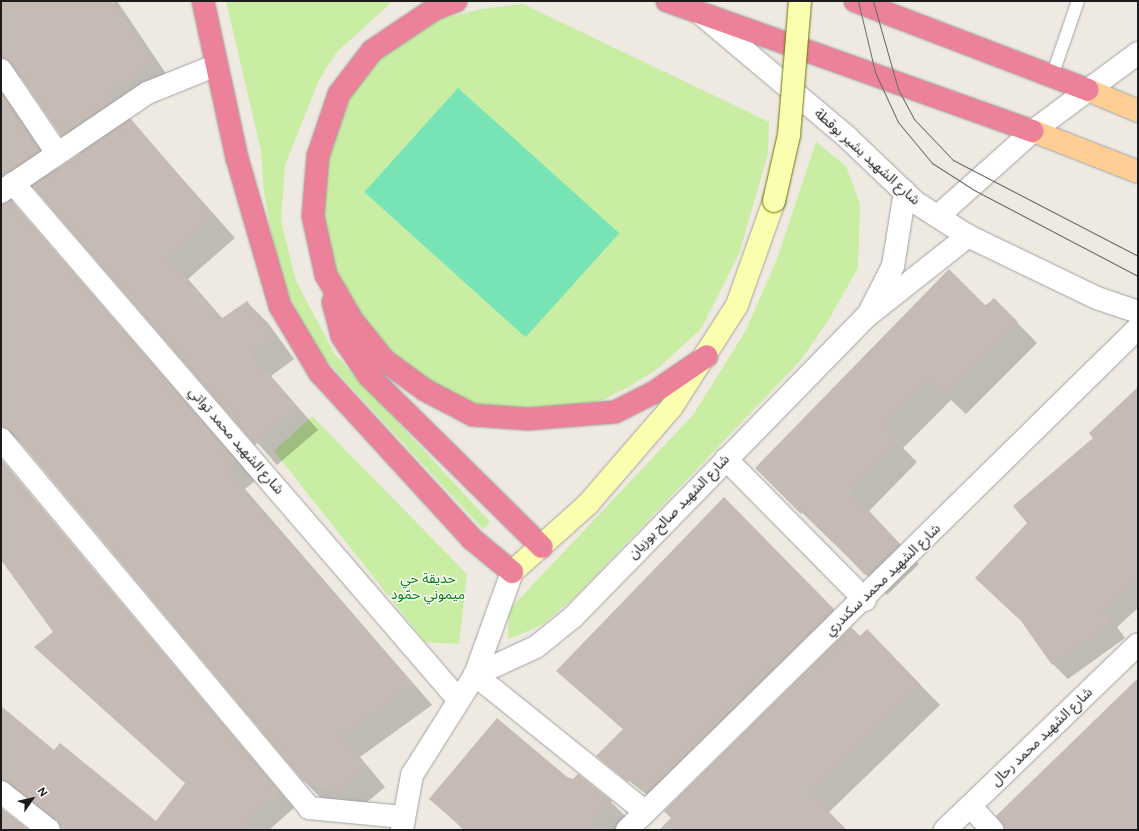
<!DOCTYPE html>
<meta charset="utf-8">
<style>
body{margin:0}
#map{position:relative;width:1139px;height:831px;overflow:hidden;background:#eee9e1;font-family:Figtree,"Noto Sans Arabic",sans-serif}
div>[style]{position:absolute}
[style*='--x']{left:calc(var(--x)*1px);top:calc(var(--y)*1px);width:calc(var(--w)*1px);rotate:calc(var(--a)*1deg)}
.grass>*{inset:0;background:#c9eda2}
.pitch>*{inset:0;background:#78e4b6;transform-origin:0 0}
.shadow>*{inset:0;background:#0003}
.building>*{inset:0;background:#c6bbb4}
.roads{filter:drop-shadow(0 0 1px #a3a3a3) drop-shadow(0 0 1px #a3a3a3)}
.lane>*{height:12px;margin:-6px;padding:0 6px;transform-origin:6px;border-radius:6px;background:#fff}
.street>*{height:22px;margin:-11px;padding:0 11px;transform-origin:11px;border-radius:11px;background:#fff}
.secondary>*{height:22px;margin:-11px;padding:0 11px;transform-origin:11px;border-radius:11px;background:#fcfeaf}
.primary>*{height:22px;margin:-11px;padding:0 11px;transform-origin:11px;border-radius:11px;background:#ffce95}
.highway>*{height:22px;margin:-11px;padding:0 11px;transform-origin:11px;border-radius:11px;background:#ec8299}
.tram>*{height:1px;margin:-0.5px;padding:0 0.5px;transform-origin:0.5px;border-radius:0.5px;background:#6a6a6a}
.bridges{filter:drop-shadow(0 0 1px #6d7600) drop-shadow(0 0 1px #6d7600)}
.secondary-bridge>*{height:22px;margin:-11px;padding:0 11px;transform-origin:11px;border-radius:11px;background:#fcfeaf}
span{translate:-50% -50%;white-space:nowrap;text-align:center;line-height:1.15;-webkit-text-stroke:3px #fff;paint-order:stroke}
.street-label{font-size:14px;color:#1c1c1c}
.park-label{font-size:14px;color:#04800a}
.frame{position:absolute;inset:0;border:2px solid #1c1c1c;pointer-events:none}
.north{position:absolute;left:12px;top:779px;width:40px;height:40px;-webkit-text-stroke:3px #fff;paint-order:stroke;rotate:56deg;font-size:11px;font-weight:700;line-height:16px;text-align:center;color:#1c1c1c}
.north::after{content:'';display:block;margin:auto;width:14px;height:18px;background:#1c1c1c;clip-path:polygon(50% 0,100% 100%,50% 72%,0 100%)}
</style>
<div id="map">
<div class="grass">
<div style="clip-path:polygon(226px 1px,393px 1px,336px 53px,319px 80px,285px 165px,281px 221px,296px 281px,334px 353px,490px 522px,483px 529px,323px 357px,298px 314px,279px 273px,264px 193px,261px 151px)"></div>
<div style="clip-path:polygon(523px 4px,769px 122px,768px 154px,739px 254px,701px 329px,656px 370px,630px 386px,603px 400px,549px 411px,468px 405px,382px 349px,333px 276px,319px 186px,336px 122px,368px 66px,440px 19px,482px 9px)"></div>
<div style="clip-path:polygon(816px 142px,846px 166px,860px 204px,858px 268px,829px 319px,801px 360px,575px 597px,542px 625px,508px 639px,509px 610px,693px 415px,745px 332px,777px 259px)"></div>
<div style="clip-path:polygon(312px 416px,467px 574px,459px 644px,425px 642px,274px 451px)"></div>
</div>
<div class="pitch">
<div style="left:458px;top:88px;width:217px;height:140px;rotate:42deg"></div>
</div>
<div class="shadow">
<div style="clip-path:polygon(evenodd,1px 1px,117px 1px,173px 84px,128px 114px,131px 121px,235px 238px,188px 279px,223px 319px,247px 302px,268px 323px,294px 359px,271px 376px,318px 430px,277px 465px,34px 187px,12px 202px,255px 481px,245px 489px,432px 705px,360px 757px,385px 787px,355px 812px,323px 800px,304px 781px,26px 448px,1px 425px,1px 1px,22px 77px,62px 136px,80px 154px,58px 169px,9px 97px,13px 79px,22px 77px)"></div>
<div style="clip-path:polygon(994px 299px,1037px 343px,966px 414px,951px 400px,903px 448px,917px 462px,869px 511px,919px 564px,887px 595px,756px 468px)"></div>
<div style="clip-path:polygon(1138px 388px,1138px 608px,1117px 627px,1125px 638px,1068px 679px,1053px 664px,1029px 523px)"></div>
<div style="clip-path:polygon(1px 460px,294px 808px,269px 830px,73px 830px,57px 816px,55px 821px,1px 784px,1px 707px,54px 752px,156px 822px,186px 784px,36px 647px,55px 632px,1px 556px)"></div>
<div style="clip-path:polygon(724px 498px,845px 622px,659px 804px,597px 756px,624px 730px,557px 671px)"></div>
<div style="clip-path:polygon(860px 637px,887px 651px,940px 705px,828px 813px,846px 830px,660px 830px)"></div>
<div style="clip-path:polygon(430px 799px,611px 802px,628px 819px,618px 830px,464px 830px)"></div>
</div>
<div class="building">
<div style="clip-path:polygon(1px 1px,112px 1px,154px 64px,109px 95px,114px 100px,61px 136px,11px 63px,1px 58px)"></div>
<div style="clip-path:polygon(1px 92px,40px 150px,1px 177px)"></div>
<div style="clip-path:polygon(131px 119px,214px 216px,167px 257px,221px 319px,247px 301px,273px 338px,251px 354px,297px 408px,255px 445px,32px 186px)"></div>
<div style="clip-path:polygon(11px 200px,236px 461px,226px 470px,414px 685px,341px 737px,367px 767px,335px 793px,303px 781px,11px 431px,1px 426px,1px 204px)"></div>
<div style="clip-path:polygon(949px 269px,986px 306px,994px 298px,1018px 322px,945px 395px,930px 380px,884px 427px,898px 441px,849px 490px,899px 543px,865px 575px,804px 511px,801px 514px,755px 468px)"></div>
<div style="clip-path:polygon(1138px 387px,1138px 579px,1103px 611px,1111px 623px,1052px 665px,1021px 621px,975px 578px,1027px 523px,1013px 506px,1093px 438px,1089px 433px)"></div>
<div style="clip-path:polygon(1px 459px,280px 793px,238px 830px,61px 830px,57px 820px,1px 780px,1px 706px,54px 750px,60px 743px,156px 821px,185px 783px,34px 647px,53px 632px,1px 560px)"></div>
<div style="clip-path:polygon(724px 497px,834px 609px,647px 793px,631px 778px,628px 782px,596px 756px,623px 729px,556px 671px)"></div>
<div style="clip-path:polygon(851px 627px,860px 636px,867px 629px,920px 684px,809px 792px,847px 830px,659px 830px,671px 818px,664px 811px)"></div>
<div style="clip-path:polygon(1138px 678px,1138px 830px,1004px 830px,996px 816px)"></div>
<div style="clip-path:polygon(497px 718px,567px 777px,573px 779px,578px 774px,612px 801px,587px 830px,465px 830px,429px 799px)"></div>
<div style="clip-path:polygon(1px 808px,29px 830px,1px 830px)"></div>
</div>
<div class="roads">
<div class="lane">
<div style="--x:1052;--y:76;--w:79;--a:-70.9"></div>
</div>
<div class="street">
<div style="--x:701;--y:14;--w:192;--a:40.1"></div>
<div style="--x:848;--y:138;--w:93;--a:43.7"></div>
<div style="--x:915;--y:202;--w:63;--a:32.7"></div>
<div style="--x:968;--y:236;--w:143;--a:25.7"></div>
<div style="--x:1097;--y:298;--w:43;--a:18.9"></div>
<div style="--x:1;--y:70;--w:100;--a:56"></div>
<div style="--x:13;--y:183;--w:681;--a:49.23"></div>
<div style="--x:1;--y:192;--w:176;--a:-34.1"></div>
<div style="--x:147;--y:93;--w:75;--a:-21.8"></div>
<div style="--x:938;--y:216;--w:127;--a:-41.8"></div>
<div style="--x:1033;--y:131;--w:131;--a:-36.6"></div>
<div style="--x:870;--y:311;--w:51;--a:-62.9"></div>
<div style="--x:893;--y:266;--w:75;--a:-80.8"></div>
<div style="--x:1;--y:439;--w:481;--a:50.1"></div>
<div style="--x:309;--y:808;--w:94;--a:5.5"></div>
<div style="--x:726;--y:459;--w:198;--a:45.4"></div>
<div style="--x:1;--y:792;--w:61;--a:38.4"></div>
<div style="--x:970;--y:806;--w:33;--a:47"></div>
<div style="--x:643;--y:810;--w:216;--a:-141.2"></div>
<div style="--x:475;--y:675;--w:67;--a:-24.7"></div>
<div style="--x:536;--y:647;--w:48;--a:-39"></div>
<div style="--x:573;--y:617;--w:421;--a:-45.7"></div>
<div style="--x:867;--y:316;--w:129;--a:-38.4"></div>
<div style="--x:402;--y:830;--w:56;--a:-79.7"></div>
<div style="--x:412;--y:775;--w:118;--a:-57.8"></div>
<div style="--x:475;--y:675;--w:109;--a:-70.2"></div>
<div style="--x:627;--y:830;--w:716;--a:-44.49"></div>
<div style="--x:945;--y:830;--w:268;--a:-43.9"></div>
</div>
<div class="secondary">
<div style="--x:512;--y:572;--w:102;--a:-41.8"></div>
<div style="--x:588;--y:504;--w:127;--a:-49.2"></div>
<div style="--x:671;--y:408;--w:122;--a:-57.3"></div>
<div style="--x:737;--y:305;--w:110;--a:-70.4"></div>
</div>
<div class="primary">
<div style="--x:1088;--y:90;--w:54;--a:22.8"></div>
<div style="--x:1033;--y:131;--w:113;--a:21.3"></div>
</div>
<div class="highway">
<div style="--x:203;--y:1;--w:161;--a:77.8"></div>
<div style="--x:237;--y:158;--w:154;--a:73.8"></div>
<div style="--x:280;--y:306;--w:78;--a:59.2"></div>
<div style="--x:320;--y:373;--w:225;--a:47.5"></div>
<div style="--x:472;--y:539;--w:52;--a:39.5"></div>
<div style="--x:456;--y:1;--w:25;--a:159"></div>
<div style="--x:433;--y:10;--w:73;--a:146.1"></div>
<div style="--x:372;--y:51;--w:54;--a:127.5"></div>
<div style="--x:339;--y:94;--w:65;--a:108.7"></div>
<div style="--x:318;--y:156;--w:60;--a:94.8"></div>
<div style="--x:313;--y:216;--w:60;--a:77.6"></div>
<div style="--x:326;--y:275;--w:52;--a:60"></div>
<div style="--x:352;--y:320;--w:51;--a:51.3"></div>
<div style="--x:384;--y:360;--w:51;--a:36.2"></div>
<div style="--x:425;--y:390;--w:54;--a:27.5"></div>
<div style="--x:473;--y:415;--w:55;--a:4.2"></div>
<div style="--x:528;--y:419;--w:87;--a:-4.6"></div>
<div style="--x:615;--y:412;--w:42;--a:-26.6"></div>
<div style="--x:653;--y:393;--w:65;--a:-34.4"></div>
<div style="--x:667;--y:1;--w:388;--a:19.6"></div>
<div style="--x:855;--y:1;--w:249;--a:20.9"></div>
<div style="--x:333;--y:302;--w:35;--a:75"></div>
<div style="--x:342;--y:336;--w:48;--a:56"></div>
<div style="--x:369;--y:376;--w:243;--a:44.7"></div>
</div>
</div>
<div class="tram">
<div style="--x:858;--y:1;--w:73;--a:76.5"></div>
<div style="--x:875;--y:72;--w:55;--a:65.3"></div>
<div style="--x:898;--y:122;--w:53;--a:50.3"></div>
<div style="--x:932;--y:163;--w:50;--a:32.7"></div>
<div style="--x:974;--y:190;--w:185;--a:27.7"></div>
<div style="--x:873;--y:1;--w:91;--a:74.1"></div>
<div style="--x:898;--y:89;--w:34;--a:62"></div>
<div style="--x:914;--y:119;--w:57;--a:46.4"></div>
<div style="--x:953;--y:160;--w:208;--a:27.4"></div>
</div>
<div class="bridges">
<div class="secondary-bridge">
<div style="--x:774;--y:201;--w:68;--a:-77.2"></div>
<div style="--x:789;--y:135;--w:134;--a:-85.3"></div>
</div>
</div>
<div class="street-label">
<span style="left:867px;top:157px;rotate:42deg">شارع الشهيد بشير بوقطة</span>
<span style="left:236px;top:441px;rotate:49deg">شارع الشهيد محمد تواتي</span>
<span style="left:679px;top:507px;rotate:-46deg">شارع الشهيد صالح بوزيان</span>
<span style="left:883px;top:580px;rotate:-44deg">شارع الشهيد محمد سكندري</span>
<span style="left:1042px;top:737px;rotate:-44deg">شارع الشهيد محمد رحال</span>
</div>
<div class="park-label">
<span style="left:428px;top:587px">حديقة حي<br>ميموني حمّود</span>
</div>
<div class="frame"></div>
<div class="north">N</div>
</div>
